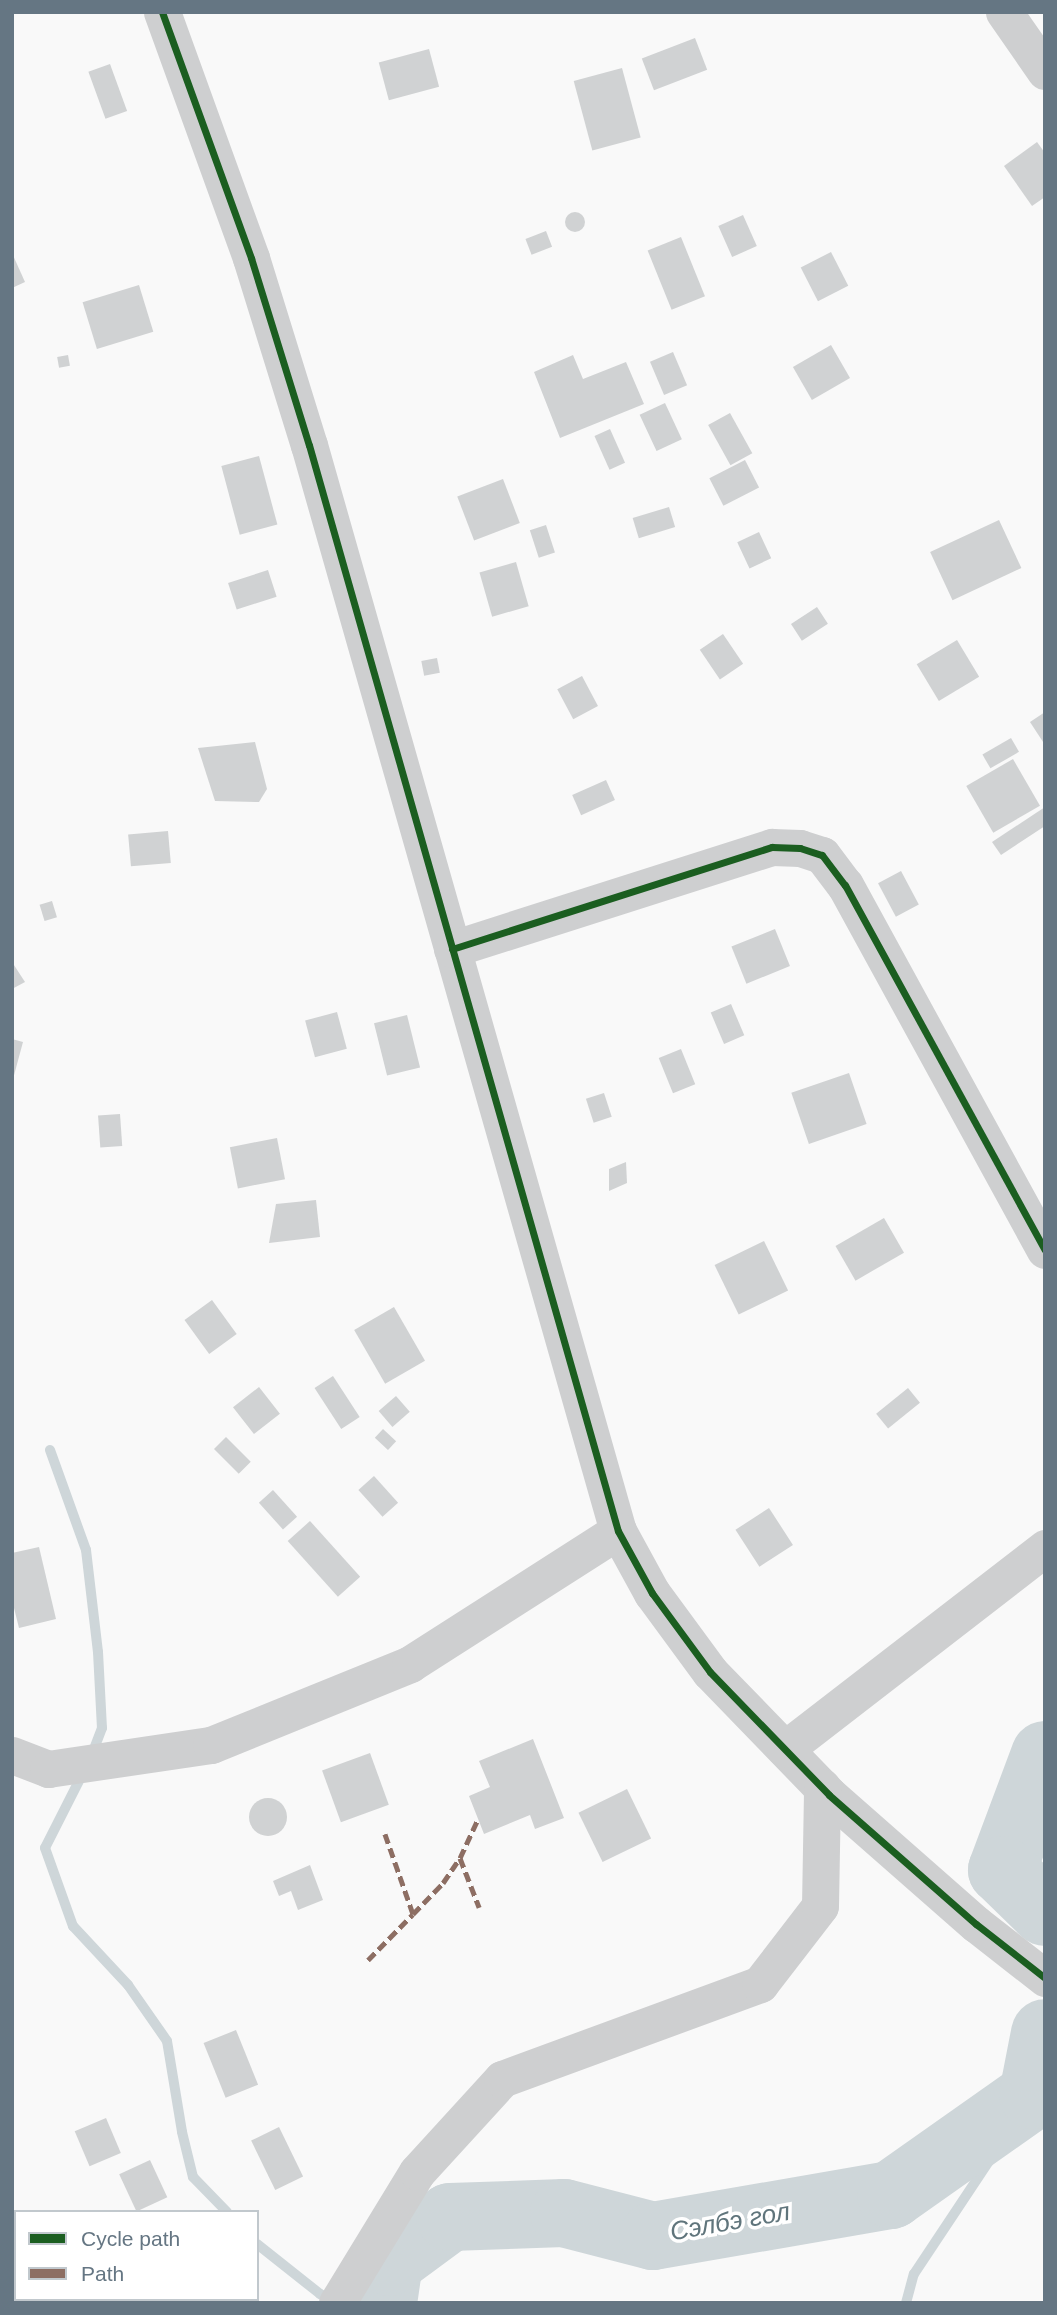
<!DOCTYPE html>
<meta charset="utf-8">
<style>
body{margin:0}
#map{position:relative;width:1057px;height:2315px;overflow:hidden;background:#f9f9f9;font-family:Arial,sans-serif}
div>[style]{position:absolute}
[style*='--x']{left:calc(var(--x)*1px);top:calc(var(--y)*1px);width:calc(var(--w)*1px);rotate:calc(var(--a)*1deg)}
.stream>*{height:10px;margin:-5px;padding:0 5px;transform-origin:5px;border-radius:5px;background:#ced6d9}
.river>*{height:68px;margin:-34px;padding:0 34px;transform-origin:34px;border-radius:34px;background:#ced6d9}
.building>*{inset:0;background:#d0d2d3;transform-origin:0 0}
.round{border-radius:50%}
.minor>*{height:37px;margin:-18.5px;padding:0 18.5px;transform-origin:18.5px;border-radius:18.5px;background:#cecfd0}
.quiet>*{height:5px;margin-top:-2.5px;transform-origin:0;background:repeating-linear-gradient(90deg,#8d6e63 0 10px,transparent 0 15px)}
.cycleway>*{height:7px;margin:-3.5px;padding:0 3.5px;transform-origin:3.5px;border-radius:3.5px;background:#1b5e20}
span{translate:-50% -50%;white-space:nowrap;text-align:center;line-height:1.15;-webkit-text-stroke:7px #fff;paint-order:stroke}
.water-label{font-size:26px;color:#60757c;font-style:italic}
.frame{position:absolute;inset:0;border:14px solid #657683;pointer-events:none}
.legend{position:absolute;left:14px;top:2210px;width:245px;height:91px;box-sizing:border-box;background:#fff;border:2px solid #c1c8cd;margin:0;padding:9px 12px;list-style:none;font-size:21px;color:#657683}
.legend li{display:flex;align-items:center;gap:14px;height:35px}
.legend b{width:35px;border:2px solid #c1c8cd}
</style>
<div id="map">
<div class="stream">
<div style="--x:50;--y:1450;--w:106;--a:70.2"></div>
<div style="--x:86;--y:1550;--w:103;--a:83.3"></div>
<div style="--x:98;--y:1652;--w:76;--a:87"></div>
<div style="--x:102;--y:1728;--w:31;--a:111"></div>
<div style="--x:84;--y:1771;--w:86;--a:116.9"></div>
<div style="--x:45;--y:1848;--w:83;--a:70.3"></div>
<div style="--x:73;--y:1926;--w:81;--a:47"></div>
<div style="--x:128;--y:1985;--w:68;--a:55.1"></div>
<div style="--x:167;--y:2041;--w:92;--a:80.6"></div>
<div style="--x:182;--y:2132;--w:46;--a:76.3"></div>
<div style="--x:193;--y:2177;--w:49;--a:45.8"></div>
<div style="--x:257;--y:2244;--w:80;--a:38.4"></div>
<div style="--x:320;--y:2294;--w:15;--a:28"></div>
<div style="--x:906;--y:2303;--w:30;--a:-75"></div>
<div style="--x:914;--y:2274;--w:215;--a:-56.4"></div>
</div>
<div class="river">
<div style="--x:1045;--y:1755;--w:123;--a:110.5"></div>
<div style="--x:1002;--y:1870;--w:60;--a:44.3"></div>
<div style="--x:383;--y:2303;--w:41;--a:-81.7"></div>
<div style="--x:389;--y:2262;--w:76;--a:-36.4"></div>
<div style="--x:450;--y:2217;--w:114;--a:-2"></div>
<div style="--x:564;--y:2213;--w:92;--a:14.5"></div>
<div style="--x:653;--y:2236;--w:242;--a:-9.8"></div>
<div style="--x:891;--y:2195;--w:174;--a:-35.2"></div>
<div style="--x:1033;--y:2095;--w:63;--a:-79"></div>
</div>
<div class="building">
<div style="left:695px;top:38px;width:34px;height:57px;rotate:69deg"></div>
<div style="left:429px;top:49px;width:39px;height:52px;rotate:75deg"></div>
<div style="left:110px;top:64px;width:50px;height:23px;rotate:70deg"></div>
<div style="left:622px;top:68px;width:72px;height:50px;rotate:75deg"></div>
<div style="clip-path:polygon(1037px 142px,1045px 153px,1045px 197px,1032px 206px,1004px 166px)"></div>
<div class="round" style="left:565px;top:212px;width:20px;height:20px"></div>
<div style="left:743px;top:215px;width:34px;height:27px;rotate:66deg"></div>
<div style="left:546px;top:231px;width:17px;height:22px;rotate:69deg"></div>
<div style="left:681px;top:237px;width:64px;height:36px;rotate:68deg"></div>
<div style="left:831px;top:252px;width:38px;height:34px;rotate:63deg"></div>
<div style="clip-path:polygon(12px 253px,25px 282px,12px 288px)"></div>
<div style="left:139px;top:285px;width:49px;height:59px;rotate:73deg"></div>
<div style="left:831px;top:345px;width:38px;height:44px;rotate:60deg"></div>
<div style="left:673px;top:352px;width:36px;height:25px;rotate:67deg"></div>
<div style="left:68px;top:355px;width:11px;height:11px;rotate:80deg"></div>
<div style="clip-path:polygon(573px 355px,583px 379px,626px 362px,644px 404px,560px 438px,534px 372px)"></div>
<div style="left:665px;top:403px;width:40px;height:28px;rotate:65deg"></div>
<div style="left:730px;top:413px;width:46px;height:25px;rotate:61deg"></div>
<div style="left:610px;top:429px;width:37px;height:17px;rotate:66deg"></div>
<div style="left:259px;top:456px;width:71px;height:39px;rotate:75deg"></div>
<div style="left:745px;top:460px;width:31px;height:40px;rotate:63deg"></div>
<div style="left:503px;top:479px;width:47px;height:49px;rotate:69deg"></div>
<div style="left:669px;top:507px;width:21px;height:38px;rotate:73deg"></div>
<div style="left:999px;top:520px;width:53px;height:76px;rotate:65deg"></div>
<div style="left:546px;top:525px;width:29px;height:17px;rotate:72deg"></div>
<div style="left:759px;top:532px;width:29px;height:24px;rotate:65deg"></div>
<div style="left:516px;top:562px;width:46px;height:38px;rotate:74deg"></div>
<div style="left:268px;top:570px;width:28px;height:42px;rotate:72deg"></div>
<div style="left:817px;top:607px;width:20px;height:31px;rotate:57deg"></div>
<div style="left:723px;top:634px;width:36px;height:28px;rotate:56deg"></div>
<div style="left:957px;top:640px;width:43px;height:47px;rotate:59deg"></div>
<div style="left:437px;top:658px;width:15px;height:16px;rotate:79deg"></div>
<div style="left:582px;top:676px;width:34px;height:28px;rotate:62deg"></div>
<div style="clip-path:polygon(1045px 712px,1045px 745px,1030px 722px)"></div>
<div style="left:1011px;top:738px;width:16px;height:33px;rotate:60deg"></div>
<div style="clip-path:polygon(255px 742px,267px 789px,259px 802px,215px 801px,198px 748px)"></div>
<div style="left:1013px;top:759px;width:54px;height:54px;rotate:60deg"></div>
<div style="left:606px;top:780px;width:22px;height:37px;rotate:66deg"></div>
<div style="clip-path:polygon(1045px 807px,1045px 826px,1001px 855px,992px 842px)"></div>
<div style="left:168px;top:831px;width:32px;height:40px;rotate:85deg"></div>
<div style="left:901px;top:871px;width:38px;height:26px;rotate:62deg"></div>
<div style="left:52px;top:901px;width:17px;height:13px;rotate:73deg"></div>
<div style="left:775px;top:929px;width:40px;height:47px;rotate:68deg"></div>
<div style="clip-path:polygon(12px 962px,25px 982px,12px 989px)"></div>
<div style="left:731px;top:1004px;width:34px;height:22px;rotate:67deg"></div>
<div style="left:337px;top:1012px;width:38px;height:33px;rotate:75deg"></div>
<div style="left:407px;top:1015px;width:54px;height:34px;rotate:76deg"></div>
<div style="clip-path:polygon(12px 1039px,23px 1042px,13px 1079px,12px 1079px)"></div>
<div style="left:681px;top:1049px;width:38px;height:24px;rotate:68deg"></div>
<div style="left:849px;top:1073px;width:54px;height:61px;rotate:71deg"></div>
<div style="left:604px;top:1093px;width:25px;height:19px;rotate:72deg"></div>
<div style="left:120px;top:1114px;width:32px;height:22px;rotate:86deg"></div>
<div style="left:277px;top:1138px;width:42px;height:48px;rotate:79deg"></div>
<div style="clip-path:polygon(626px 1162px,627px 1183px,609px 1191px,609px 1169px)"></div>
<div style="clip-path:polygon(316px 1200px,320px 1237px,269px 1243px,276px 1204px)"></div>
<div style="left:884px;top:1218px;width:40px;height:56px;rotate:60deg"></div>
<div style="left:764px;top:1241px;width:55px;height:55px;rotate:64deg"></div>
<div style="left:212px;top:1300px;width:42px;height:34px;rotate:54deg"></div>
<div style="left:394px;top:1307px;width:62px;height:46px;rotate:60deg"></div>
<div style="left:333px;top:1376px;width:49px;height:22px;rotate:57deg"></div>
<div style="left:259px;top:1387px;width:34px;height:33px;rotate:52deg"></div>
<div style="left:908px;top:1388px;width:19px;height:41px;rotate:51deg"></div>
<div style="left:396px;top:1396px;width:21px;height:23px;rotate:49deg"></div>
<div style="left:383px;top:1429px;width:18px;height:12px;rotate:43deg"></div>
<div style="left:226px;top:1437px;width:35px;height:17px;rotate:45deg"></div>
<div style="left:374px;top:1476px;width:36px;height:21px;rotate:48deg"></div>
<div style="left:273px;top:1490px;width:36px;height:19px;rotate:48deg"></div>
<div style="left:769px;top:1508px;width:44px;height:40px;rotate:57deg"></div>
<div style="left:310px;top:1521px;width:75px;height:30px;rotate:48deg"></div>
<div style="clip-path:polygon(39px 1547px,56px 1619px,19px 1628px,12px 1600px,12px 1553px)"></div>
<div style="clip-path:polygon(533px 1739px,564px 1818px,535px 1829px,530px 1815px,484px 1834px,469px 1796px,490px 1787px,479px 1761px)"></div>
<div style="left:370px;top:1753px;width:55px;height:51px;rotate:70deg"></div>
<div style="left:627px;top:1789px;width:55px;height:54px;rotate:64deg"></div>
<div class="round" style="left:249px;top:1798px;width:38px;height:38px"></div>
<div style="clip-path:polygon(310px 1865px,323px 1900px,298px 1910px,291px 1891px,279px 1896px,273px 1881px)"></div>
<div style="left:236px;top:2030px;width:59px;height:35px;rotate:68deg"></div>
<div style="left:106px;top:2118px;width:38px;height:34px;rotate:67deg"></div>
<div style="left:279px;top:2127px;width:55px;height:31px;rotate:64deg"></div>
<div style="left:150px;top:2160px;width:41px;height:34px;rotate:65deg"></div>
</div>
<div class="minor">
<div style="--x:162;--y:12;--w:262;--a:70.1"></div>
<div style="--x:251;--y:258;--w:196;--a:72.8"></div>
<div style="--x:309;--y:445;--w:1129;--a:74.12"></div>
<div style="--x:618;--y:1531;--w:71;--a:61.3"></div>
<div style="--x:652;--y:1593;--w:98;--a:53.7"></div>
<div style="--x:710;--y:1672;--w:171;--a:45.9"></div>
<div style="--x:829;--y:1795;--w:196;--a:41.3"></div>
<div style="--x:976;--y:1924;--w:88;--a:38"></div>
<div style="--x:1004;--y:12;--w:72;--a:55.2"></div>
<div style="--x:452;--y:949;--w:336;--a:-17.7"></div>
<div style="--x:772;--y:847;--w:28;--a:2"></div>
<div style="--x:800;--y:848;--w:23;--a:18"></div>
<div style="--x:822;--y:855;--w:38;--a:53"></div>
<div style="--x:845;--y:885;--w:416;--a:61.3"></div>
<div style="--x:785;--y:1749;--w:329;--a:-37.7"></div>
<div style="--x:12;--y:1755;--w:39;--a:21"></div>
<div style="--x:48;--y:1769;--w:165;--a:-8.4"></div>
<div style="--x:211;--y:1745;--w:215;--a:-22.1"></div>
<div style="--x:410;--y:1664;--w:247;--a:-32.6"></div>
<div style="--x:337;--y:2303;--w:153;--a:-58.6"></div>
<div style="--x:417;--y:2172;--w:126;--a:-47.6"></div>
<div style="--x:502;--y:2079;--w:275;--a:-20.2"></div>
<div style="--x:760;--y:1984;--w:98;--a:-52.4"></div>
<div style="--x:820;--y:1906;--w:119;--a:-89"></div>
</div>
<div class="quiet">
<div style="--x:460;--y:1858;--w:43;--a:-65.2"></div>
<div style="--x:413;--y:1914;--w:43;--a:-45.9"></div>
<div style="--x:443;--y:1883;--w:30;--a:-56"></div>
<div style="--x:460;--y:1858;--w:53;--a:68.8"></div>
<div style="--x:368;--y:1960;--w:64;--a:-45.6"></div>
<div style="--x:413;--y:1914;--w:85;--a:-109.3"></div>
</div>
<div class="cycleway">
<div style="--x:162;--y:12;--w:262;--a:70.1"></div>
<div style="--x:251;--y:258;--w:196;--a:72.8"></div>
<div style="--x:309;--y:445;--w:1129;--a:74.12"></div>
<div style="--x:618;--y:1531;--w:71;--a:61.3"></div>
<div style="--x:652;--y:1593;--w:98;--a:53.7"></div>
<div style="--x:710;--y:1672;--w:171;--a:45.9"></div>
<div style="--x:829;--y:1795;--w:196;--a:41.3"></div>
<div style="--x:976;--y:1924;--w:88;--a:38"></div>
<div style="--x:452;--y:949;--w:336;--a:-17.7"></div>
<div style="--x:772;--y:847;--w:28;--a:2"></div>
<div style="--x:800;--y:848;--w:23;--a:18"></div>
<div style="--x:822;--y:855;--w:38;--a:53"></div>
<div style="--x:845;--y:885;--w:416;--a:61.3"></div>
</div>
<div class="water-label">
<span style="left:730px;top:2222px;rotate:-10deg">Сэлбэ гол</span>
</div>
<div class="frame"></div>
<ul class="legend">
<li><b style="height:9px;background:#1b5e20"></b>Cycle path</li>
<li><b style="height:9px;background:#8d6e63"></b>Path</li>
</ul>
</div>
